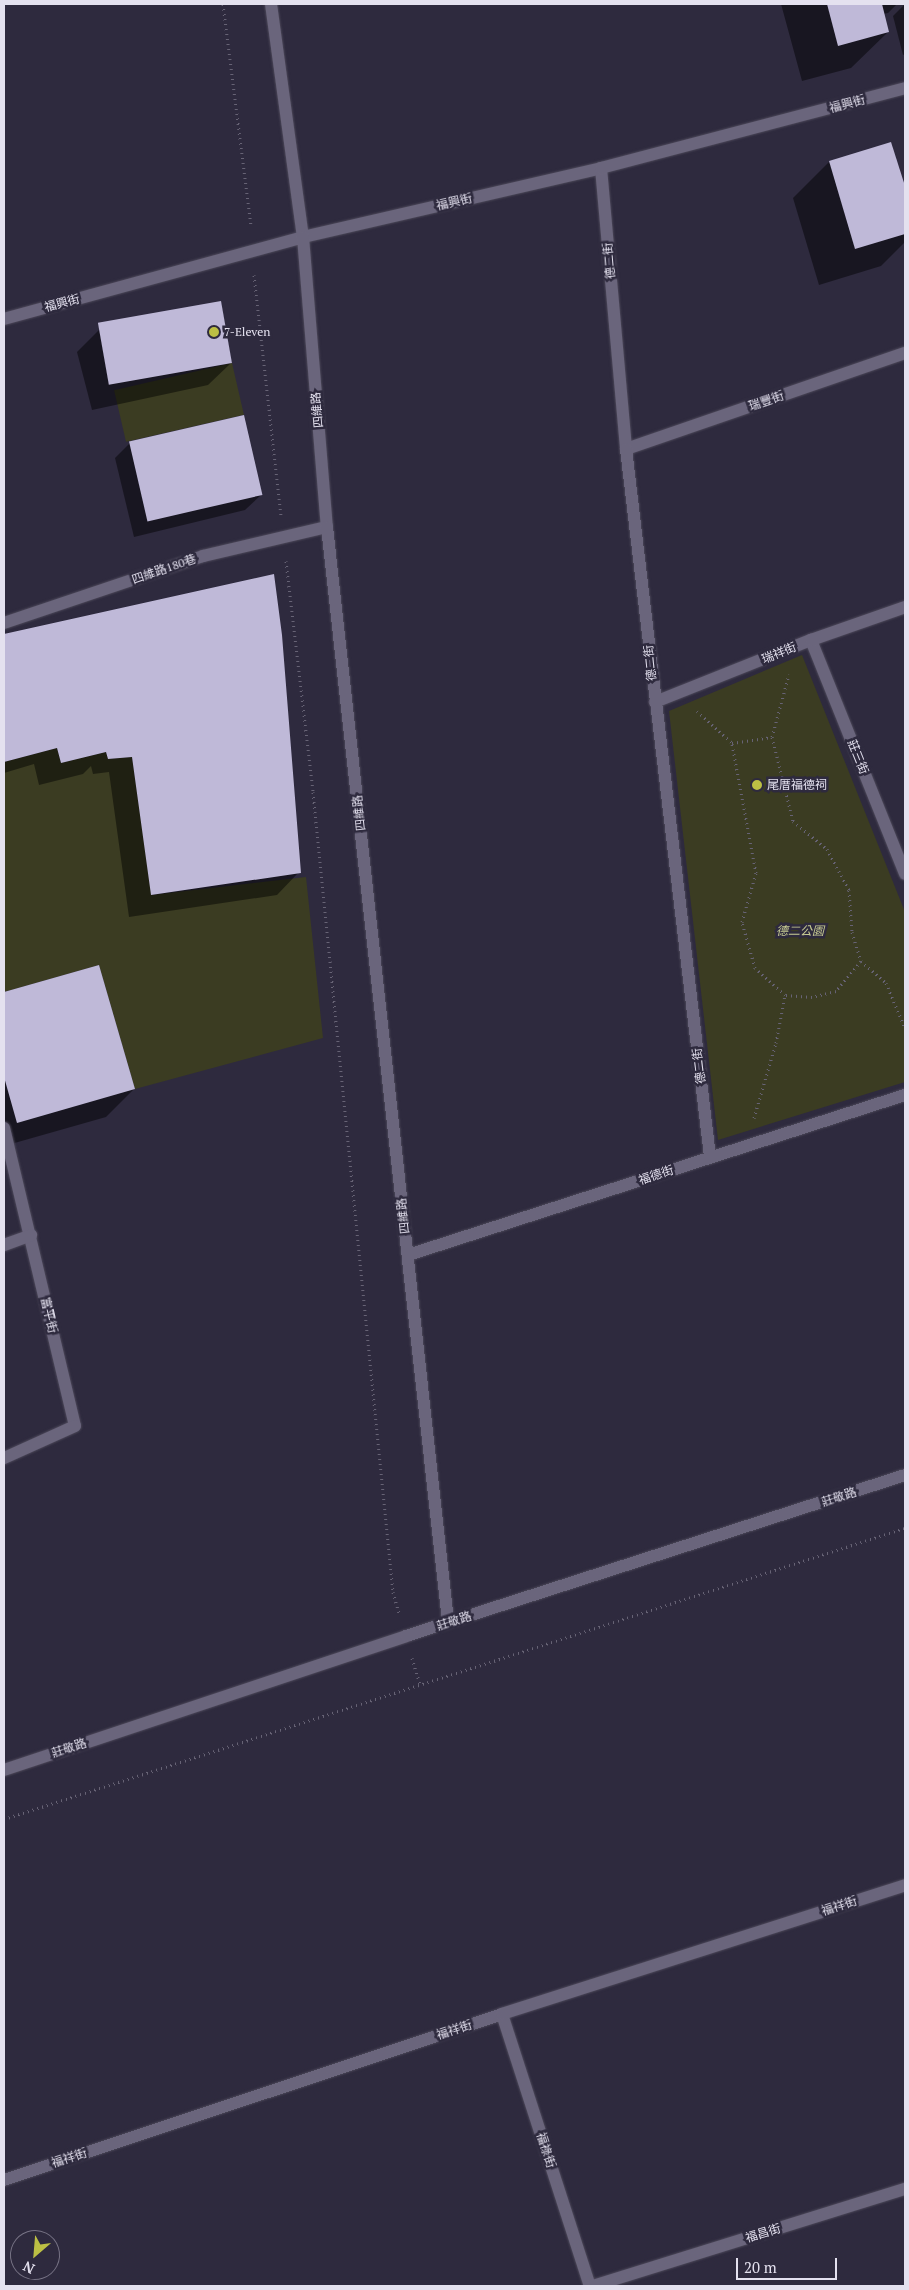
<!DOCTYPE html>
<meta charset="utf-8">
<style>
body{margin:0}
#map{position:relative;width:909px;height:2290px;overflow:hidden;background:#2e2a3e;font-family:"PT Serif","Noto Sans TC",serif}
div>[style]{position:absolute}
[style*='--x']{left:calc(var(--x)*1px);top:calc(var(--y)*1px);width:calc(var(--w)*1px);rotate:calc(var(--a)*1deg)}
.green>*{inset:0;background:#3b3c22;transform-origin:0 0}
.shadow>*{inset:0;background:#0007}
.building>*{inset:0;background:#bfb9d8;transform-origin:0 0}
.path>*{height:3px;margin-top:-1.5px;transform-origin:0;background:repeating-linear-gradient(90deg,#676375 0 1px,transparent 0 5px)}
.roads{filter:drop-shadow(0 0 1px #4c4859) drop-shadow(0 0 1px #4c4859)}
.lane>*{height:12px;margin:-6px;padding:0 6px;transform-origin:6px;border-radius:6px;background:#6a657c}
.street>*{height:12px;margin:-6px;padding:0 6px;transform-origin:6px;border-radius:6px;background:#6a657c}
.secondary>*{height:12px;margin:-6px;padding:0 6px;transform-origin:6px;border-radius:6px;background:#6a657c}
.dots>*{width:14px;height:14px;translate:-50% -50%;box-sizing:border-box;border:2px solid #2e2a3e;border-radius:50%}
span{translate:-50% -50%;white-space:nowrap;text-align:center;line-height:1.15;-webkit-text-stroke:5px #2e2a3e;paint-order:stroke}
.street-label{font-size:12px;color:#e4e1ef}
.poi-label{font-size:12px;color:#e4e1ef}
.left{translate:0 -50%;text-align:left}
.park-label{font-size:12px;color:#c6ca92;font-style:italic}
.frame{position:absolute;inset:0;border:5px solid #e4e1ef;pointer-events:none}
.north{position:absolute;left:10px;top:2230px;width:50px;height:50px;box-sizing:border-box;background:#2e2a3e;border:1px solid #777385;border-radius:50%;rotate:207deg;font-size:14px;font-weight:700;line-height:20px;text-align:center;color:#e4e1ef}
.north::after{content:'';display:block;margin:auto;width:18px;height:22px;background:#bcbf44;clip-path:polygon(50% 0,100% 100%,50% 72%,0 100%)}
.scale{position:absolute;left:736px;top:2258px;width:101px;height:22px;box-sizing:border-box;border:2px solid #e4e1ef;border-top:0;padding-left:6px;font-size:15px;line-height:18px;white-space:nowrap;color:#e4e1ef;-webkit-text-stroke:4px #2e2a3e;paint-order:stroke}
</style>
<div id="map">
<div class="green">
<div style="left:232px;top:363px;width:53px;height:121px;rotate:77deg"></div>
<div style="clip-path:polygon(802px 655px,905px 912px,905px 1082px,718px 1140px,669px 711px)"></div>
<div style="clip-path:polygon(57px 748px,61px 763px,106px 752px,108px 759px,132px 757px,152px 895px,306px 877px,323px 1038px,135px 1089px,99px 965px,4px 992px,4px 762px)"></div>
</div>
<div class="shadow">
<div style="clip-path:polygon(781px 4px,897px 4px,888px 13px,883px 14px,888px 32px,851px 68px,802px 81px)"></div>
<div style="clip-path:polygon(905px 4px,905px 54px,903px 55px,893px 16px)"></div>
<div style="clip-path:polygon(891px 144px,905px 191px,905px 242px,881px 266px,819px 285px,793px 198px,829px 162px)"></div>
<div style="clip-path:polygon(99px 330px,231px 363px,208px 385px,92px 410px,77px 352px)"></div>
<div style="clip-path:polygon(130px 443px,261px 495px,245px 510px,134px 537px,115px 458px)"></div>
<div style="clip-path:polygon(102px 614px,299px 872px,277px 895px,129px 917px,109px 772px,93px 774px,91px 766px,83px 774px,39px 785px,34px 764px,4px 773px,4px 636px)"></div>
<div style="clip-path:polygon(98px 967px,134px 1089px,106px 1117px,4px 1146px,4px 993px)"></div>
</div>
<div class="building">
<div style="clip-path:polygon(827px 4px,882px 4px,889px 32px,838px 46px)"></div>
<div style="clip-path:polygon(891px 142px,905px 186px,905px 234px,855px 249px,829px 161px)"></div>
<div style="left:221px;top:301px;width:63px;height:125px;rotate:80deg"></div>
<div style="left:244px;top:415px;width:82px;height:118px;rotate:77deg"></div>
<div style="clip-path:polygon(274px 574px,282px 635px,301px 873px,151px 895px,132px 757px,108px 759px,106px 752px,61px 763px,57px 748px,4px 762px,4px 634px)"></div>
<div style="clip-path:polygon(99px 965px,135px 1089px,17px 1123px,4px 1077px,4px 992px)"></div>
</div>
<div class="path">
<div style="--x:223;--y:4;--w:224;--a:82.8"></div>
<div style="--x:254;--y:275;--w:242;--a:83.6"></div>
<div style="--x:286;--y:561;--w:233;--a:83.3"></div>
<div style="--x:313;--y:792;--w:804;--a:84.29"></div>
<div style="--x:393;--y:1592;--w:22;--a:74"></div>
<div style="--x:697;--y:711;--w:47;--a:42.4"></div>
<div style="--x:772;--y:737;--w:65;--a:-74.9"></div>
<div style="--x:861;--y:961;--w:33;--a:41"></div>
<div style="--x:886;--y:983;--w:49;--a:67.1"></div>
<div style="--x:754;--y:1118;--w:78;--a:-73.7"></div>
<div style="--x:776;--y:1043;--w:49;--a:-79.4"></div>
<div style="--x:785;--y:995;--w:40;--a:-138"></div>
<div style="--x:755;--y:968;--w:48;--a:-105.8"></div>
<div style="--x:742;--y:922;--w:51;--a:-74.1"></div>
<div style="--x:756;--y:873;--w:132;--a:-100.5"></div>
<div style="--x:732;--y:743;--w:40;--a:-8.5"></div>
<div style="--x:772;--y:737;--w:87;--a:76"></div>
<div style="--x:793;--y:821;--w:44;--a:39.5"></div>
<div style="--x:827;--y:849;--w:47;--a:61.8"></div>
<div style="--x:849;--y:890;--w:42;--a:85.9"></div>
<div style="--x:852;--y:932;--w:30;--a:73"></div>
<div style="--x:861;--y:961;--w:39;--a:130"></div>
<div style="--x:836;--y:991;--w:25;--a:166"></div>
<div style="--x:812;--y:997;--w:27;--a:-176"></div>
<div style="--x:412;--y:1658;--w:28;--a:73"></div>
<div style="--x:4;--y:1819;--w:947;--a:-17.9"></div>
</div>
<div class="roads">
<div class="lane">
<div style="--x:626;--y:449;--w:295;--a:-19"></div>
<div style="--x:4;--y:623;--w:210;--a:-18.6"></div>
<div style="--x:203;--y:556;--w:127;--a:-13.2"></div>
<div style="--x:811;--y:640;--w:252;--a:68.1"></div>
<div style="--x:655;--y:702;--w:168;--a:-21.7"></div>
<div style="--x:811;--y:640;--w:100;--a:-19.3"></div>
<div style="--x:4;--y:1128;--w:306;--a:76.6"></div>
<div style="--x:75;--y:1426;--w:78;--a:155.7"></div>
<div style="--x:4;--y:1245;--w:29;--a:-20"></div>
<div style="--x:502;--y:2014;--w:286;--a:72.1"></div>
<div style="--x:593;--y:2286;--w:327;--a:-17.3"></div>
</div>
<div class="street">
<div style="--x:601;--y:168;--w:282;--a:84.9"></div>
<div style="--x:626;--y:449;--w:713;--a:83.23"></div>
<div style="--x:4;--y:319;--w:310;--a:-15.3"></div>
<div style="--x:303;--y:237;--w:306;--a:-13"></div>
<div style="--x:601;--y:168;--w:314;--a:-14.7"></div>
<div style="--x:408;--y:1255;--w:522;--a:-17.85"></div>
<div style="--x:4;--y:2180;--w:525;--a:-18.43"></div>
<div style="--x:502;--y:2014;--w:423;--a:-17.7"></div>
</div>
<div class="secondary">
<div style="--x:271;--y:4;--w:235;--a:82.2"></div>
<div style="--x:303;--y:237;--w:291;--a:85.3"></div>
<div style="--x:327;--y:527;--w:1102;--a:83.69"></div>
<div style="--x:4;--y:1770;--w:424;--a:-18.4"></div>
<div style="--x:406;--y:1636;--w:524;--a:-17.88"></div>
</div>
</div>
<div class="dots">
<div style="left:214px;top:332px;background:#bcbf44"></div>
<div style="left:757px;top:785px;background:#bcbf44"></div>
</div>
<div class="street-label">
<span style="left:847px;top:104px;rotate:-15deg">福興街</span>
<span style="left:454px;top:202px;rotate:-13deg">福興街</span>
<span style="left:609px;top:261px;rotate:-95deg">德二街</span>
<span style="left:62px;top:303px;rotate:-15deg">福興街</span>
<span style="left:766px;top:401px;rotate:-19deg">瑞豐街</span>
<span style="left:317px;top:410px;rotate:-95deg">四維路</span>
<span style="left:164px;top:569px;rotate:-19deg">四維路180巷</span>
<span style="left:779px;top:653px;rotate:-22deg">瑞祥街</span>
<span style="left:650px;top:663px;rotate:-96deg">德二街</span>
<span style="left:858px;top:757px;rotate:68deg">莊三街</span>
<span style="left:359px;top:813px;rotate:-96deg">四維路</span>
<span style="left:699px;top:1066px;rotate:-97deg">德二街</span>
<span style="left:656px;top:1175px;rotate:-18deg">福德街</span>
<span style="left:403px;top:1216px;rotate:-96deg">四維路</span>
<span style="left:49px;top:1315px;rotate:77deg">富平街</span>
<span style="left:839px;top:1497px;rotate:-18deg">莊敬路</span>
<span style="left:454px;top:1621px;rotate:-18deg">莊敬路</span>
<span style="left:69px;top:1748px;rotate:-18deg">莊敬路</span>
<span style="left:839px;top:1906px;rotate:-18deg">福祥街</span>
<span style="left:454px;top:2030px;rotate:-18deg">福祥街</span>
<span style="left:546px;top:2150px;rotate:72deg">福祿街</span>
<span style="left:69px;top:2158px;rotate:-18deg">福祥街</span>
<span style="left:763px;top:2233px;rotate:-17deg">福昌街</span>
</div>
<div class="poi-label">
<span class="left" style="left:224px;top:332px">7-Eleven</span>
<span class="left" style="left:767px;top:785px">尾厝福德祠</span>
</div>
<div class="park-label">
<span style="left:800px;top:931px">德二公園</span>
</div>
<div class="frame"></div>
<div class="north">N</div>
<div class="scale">20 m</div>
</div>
